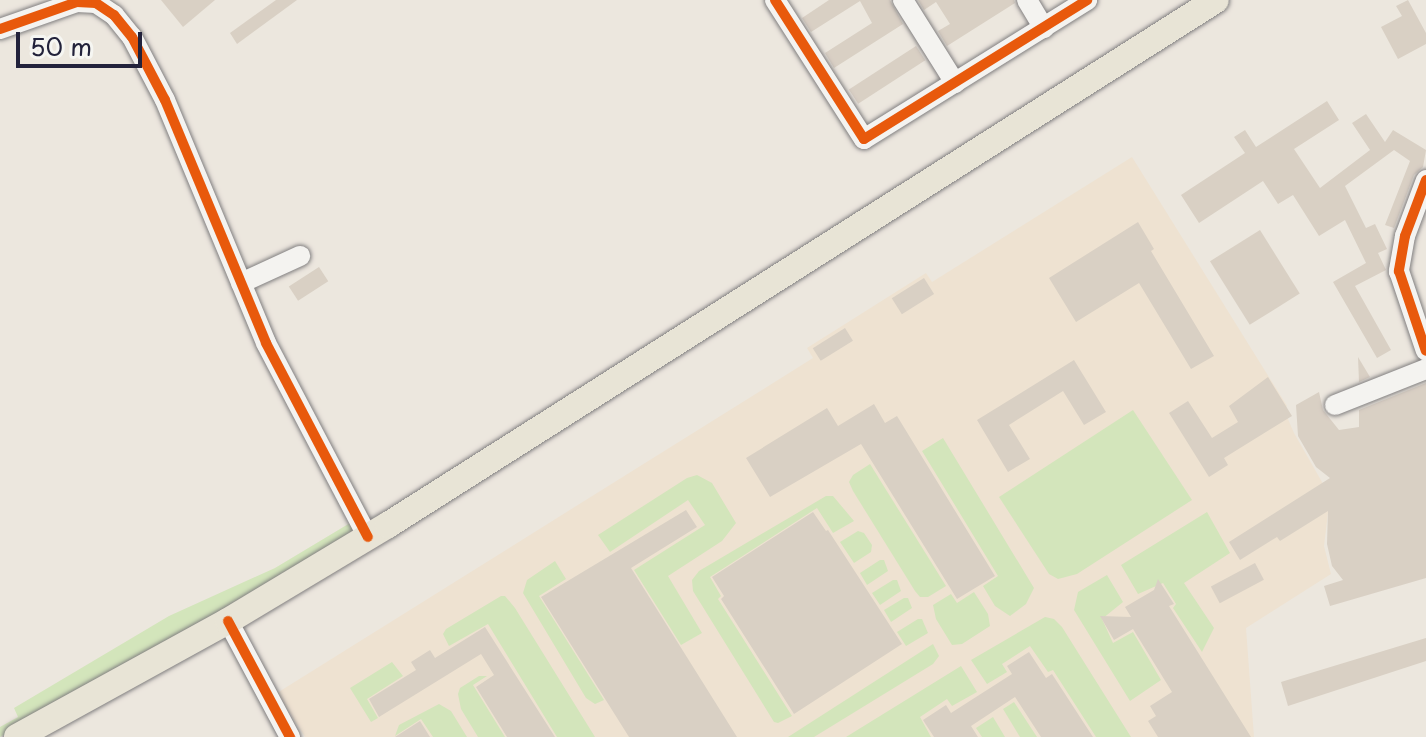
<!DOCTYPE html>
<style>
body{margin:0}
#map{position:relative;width:1426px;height:737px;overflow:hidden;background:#ece7de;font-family:"Playpen Sans",sans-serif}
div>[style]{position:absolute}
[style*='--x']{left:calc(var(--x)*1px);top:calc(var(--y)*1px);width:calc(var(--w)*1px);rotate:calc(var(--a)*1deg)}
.built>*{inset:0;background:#eee2d1}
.green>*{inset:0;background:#d3e5bb}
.building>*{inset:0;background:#d9d0c4;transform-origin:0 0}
.roads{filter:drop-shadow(0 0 2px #817f80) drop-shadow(0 0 2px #817f80)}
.minor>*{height:20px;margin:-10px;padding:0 10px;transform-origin:10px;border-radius:10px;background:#f4f3f0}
.major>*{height:26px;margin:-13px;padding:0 13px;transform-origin:13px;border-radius:13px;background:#e8e4d6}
.cycleway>*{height:10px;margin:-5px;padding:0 5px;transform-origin:5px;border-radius:5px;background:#e8590c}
span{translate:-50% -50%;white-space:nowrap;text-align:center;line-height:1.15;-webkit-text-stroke:6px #f6f6f2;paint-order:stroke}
.scale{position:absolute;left:16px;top:32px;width:126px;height:36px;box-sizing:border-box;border:4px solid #22223b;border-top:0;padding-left:10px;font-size:24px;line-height:28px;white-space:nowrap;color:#22223b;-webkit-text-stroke:6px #f6f6f2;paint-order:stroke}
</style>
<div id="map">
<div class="built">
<div style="clip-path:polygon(1132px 157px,1287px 406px,1284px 410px,1294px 433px,1330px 496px,1324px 546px,1331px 574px,1246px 628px,1254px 737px,305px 737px,277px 693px,813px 358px,807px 348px,926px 273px,932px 282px)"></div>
</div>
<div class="green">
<div style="clip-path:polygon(1133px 410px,1192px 500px,1077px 574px,1058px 579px,1049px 574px,999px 497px)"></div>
<div style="clip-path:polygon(943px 438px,1034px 588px,1026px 604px,1010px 616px,995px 606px,983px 586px,998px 576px,922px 451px)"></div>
<div style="clip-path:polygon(870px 464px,946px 586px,928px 597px,920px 597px,915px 591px,853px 491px,849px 482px,853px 475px)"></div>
<div style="clip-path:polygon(697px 475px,712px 483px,736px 523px,722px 541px,668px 576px,702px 633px,681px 645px,634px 570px,705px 525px,688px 500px,610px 552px,598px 535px,687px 478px)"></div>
<div style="clip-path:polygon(826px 496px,833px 496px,854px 521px,833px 533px,817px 508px,710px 577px,721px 596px,718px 599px,792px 716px,778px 723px,774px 722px,693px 591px,692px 580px,699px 571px)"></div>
<div style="clip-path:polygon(1207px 512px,1230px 553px,1184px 583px,1214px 628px,1202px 652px,1173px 608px,1176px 604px,1163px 583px,1138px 594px,1121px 565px)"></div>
<div style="clip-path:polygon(350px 523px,354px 530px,209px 619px,0 737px,0 727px,18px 717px,14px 708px,169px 616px,275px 568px)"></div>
<div style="clip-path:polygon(858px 531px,864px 533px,872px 545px,871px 552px,854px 563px,840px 542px)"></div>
<div style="clip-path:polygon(880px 560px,884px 560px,888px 571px,867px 585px,860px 573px)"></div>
<div style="clip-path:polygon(555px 561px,566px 579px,539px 596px,604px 700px,595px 704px,586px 698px,523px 593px,527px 580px)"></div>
<div style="clip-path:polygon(1107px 575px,1123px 602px,1102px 619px,1113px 643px,1133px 632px,1161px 680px,1130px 701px,1074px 610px,1078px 592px)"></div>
<div style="clip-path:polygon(893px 580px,897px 580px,901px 591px,880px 605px,872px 593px)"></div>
<div style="clip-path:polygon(974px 592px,988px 614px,990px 626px,962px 644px,952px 645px,936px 619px,933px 605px,951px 594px,957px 603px)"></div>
<div style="clip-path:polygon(501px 596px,505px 596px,515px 608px,595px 737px,557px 737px,488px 624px,449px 646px,443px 634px,446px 629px)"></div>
<div style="clip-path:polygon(904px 598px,908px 598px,912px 608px,891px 622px,884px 610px)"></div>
<div style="clip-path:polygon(1045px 617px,1054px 619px,1062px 627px,1131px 737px,1096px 737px,1053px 670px,1048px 672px,1030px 646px,1002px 664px,1007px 672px,987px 684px,971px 660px)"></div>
<div style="clip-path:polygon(918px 619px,922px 619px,928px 633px,906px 646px,897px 632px)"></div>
<div style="clip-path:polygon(933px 644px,939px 656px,933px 664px,814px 737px,788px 737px)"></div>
<div style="clip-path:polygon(392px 662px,403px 676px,367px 699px,378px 718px,371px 722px,350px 688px)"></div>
<div style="clip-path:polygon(961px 666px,977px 692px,952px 706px,947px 699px,920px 717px,931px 737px,846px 737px)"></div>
<div style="clip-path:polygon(479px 676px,487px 676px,473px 685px,505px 737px,478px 737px,461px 709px,458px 694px,460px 688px)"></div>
<div style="clip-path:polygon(1014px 702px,1037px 737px,1020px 737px,1003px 709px)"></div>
<div style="clip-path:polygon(439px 704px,451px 711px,467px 737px,433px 737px,421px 719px,395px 736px,399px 725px)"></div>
<div style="clip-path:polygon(993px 717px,1005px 737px,982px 737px,976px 728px)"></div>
</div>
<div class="building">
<div style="clip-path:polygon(161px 0,215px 0,183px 27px)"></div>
<div style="clip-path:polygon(276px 0,297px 0,237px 44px,230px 33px)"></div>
<div style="clip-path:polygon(829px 0,890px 0,903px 24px,834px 68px,825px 53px,872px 23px,860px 1px,811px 32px,802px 18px)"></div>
<div style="clip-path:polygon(918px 0,1014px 0,1015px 3px,947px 46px,938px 31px,950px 24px,936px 2px,924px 10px)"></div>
<div style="clip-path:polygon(1408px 0,1426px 33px,1426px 44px,1398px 59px,1381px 27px,1402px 16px,1396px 6px)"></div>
<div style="left:916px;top:46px;width:17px;height:80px;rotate:57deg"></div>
<div style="clip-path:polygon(1327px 101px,1339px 120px,1294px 149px,1320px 188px,1370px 150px,1352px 123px,1366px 114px,1385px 142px,1393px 130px,1426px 150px,1423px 167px,1414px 175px,1394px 228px,1385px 225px,1410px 161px,1394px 150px,1345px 186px,1366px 228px,1375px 224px,1387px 249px,1378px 253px,1386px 270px,1355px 286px,1391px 350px,1377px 358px,1333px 282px,1366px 263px,1345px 220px,1319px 236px,1293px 195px,1278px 204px,1263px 181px,1199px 223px,1181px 195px,1245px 153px,1234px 137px,1245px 130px,1256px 147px)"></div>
<div style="clip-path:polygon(1138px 222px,1154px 249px,1151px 251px,1214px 356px,1191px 369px,1139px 283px,1076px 322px,1049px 278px)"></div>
<div style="left:1260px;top:230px;width:75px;height:59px;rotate:58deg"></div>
<div style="left:319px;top:267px;width:17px;height:36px;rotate:57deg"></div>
<div style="left:924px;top:278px;width:19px;height:38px;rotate:58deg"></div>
<div style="left:845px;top:328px;width:15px;height:38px;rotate:58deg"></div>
<div style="clip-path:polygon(1358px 357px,1370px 377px,1359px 382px)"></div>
<div style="clip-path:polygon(1074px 360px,1106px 412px,1084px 425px,1063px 391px,1009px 425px,1030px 459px,1008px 472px,977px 420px)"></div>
<div style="clip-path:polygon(1268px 377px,1292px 416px,1224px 458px,1228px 465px,1209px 477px,1169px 413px,1188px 401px,1212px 438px,1238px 422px,1229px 406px)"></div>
<div style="clip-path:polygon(1426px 383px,1426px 578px,1330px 606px,1324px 586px,1343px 580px,1332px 566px,1327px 544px,1328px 511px,1280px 541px,1277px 537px,1240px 560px,1229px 542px,1330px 478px,1316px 467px,1298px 436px,1296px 405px,1319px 392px,1323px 410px,1339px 430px,1359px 427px,1359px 410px)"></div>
<div style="clip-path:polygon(874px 404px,885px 423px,897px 416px,995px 576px,957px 599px,861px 444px,770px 497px,746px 458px,827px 408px,838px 426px)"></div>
<div style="clip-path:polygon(686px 510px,697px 527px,631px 568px,737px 737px,629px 737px,541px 597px)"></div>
<div style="clip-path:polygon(813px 512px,826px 531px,828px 530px,902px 644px,794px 714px,721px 599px,724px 596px,712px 577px)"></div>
<div style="left:1255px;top:563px;width:19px;height:50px;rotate:62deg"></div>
<div style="clip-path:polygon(1158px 579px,1174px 604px,1169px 606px,1251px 737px,1158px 737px,1148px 721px,1156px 716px,1150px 706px,1172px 692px,1133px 629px,1114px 640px,1100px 616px,1131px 617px,1125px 607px,1154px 590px)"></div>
<div style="clip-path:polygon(485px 627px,555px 737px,507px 737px,476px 687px,494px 675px,481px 654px,379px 717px,369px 699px,416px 670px,411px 662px,430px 650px,435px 658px)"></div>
<div style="clip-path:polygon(1426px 638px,1426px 661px,1288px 706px,1281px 682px)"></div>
<div style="clip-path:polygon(1029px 652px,1046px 678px,1052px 674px,1093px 737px,1041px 737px,1015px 697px,971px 726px,978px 737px,934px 737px,923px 720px,946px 705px,951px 713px,1012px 674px,1007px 666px)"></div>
<div style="clip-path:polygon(420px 721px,430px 737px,395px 737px)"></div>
</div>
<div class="roads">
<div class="minor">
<div style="--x:775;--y:0;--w:165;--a:57.4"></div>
<div style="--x:864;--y:139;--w:263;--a:-31.9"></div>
<div style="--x:903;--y:0;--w:98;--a:57.9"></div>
<div style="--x:1027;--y:0;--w:33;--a:59"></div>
<div style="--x:0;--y:29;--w:82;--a:-19.3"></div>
<div style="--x:77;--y:2;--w:19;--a:3"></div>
<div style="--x:96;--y:3;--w:22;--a:34"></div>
<div style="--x:114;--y:15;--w:28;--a:51"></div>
<div style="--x:132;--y:37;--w:71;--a:62.4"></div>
<div style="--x:165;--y:100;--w:263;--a:67.4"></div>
<div style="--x:266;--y:343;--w:219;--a:62.3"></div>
<div style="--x:1426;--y:180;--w:60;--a:110.6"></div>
<div style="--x:1405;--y:236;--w:36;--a:100"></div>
<div style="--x:1399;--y:271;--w:84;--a:71.4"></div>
<div style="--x:241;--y:283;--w:65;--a:-24.6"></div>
<div style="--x:1335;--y:405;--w:98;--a:-21.6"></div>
<div style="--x:228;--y:621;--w:132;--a:61.9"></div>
</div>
<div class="major">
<div style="--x:17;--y:737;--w:241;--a:-28.8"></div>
<div style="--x:228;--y:621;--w:187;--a:-31"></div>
<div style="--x:388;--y:525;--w:980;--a:-32.38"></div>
</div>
</div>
<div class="cycleway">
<div style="--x:775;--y:0;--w:165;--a:57.4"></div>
<div style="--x:864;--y:139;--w:263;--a:-31.9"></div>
<div style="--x:0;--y:29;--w:82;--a:-19.3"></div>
<div style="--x:77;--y:2;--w:19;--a:3"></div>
<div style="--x:96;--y:3;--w:22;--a:34"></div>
<div style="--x:114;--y:15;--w:28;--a:51"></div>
<div style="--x:132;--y:37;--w:71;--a:62.4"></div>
<div style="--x:165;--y:100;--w:263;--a:67.4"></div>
<div style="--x:266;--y:343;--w:219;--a:62.3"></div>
<div style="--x:1426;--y:180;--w:60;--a:110.6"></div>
<div style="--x:1405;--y:236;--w:36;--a:100"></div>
<div style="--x:1399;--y:271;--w:84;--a:71.4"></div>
<div style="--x:228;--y:621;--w:132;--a:61.9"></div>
</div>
<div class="scale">50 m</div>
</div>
